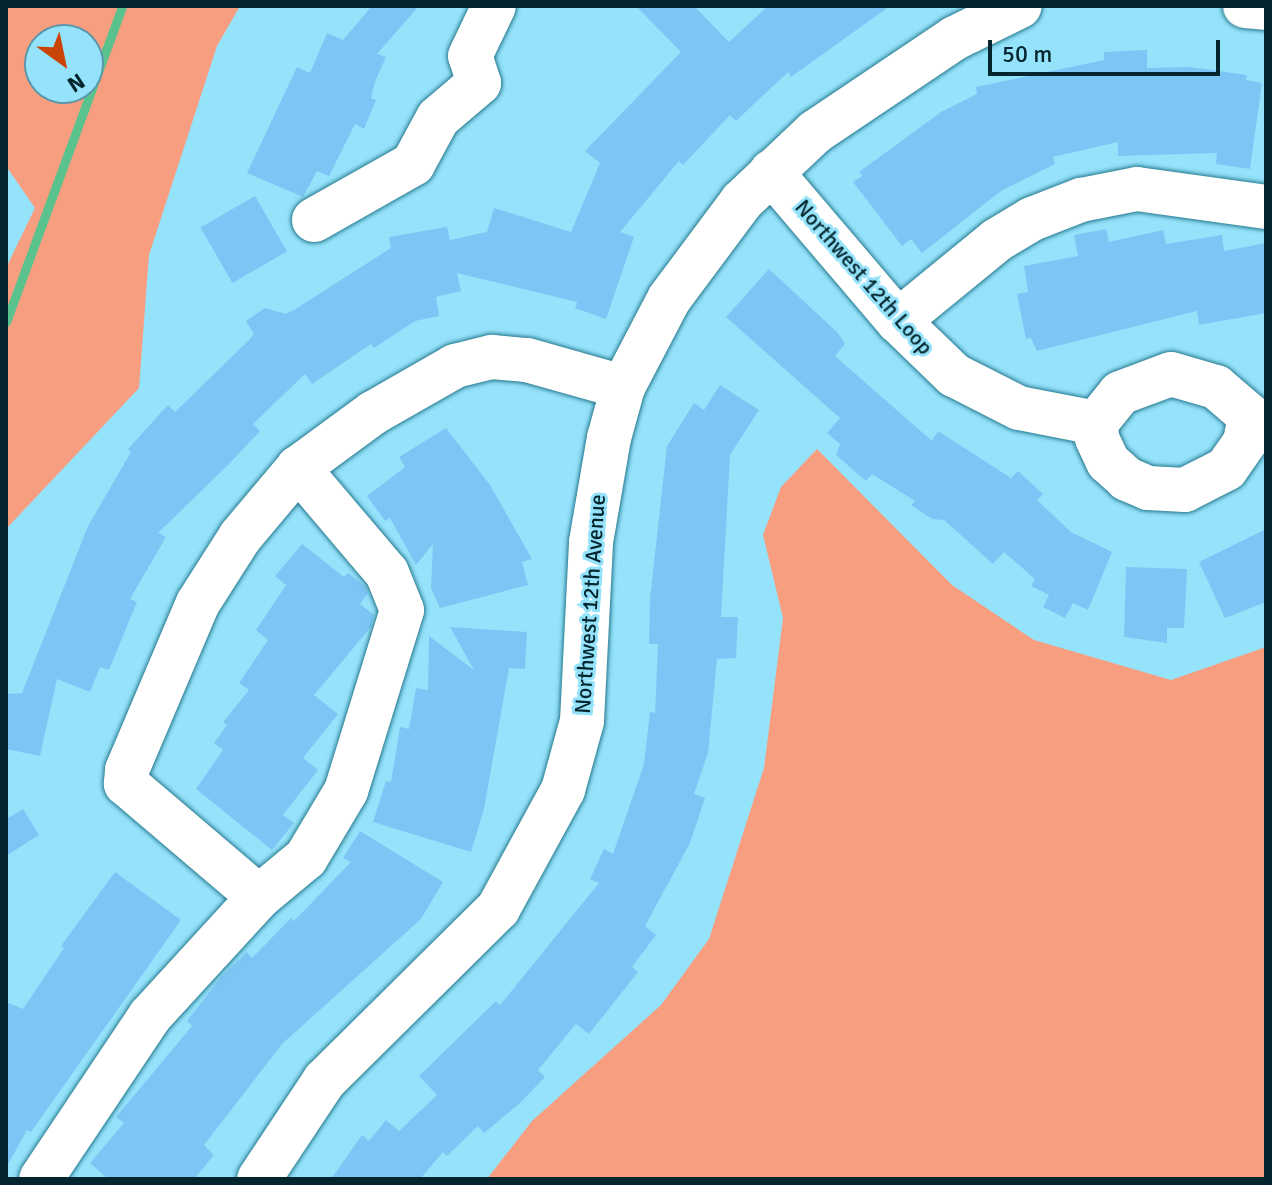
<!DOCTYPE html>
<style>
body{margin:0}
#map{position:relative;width:1272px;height:1185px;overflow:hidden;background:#95e3fb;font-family:Signika,sans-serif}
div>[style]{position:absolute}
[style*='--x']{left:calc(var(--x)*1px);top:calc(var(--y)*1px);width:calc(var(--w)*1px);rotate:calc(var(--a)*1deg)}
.green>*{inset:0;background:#f89e80}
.stream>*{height:9px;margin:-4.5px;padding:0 4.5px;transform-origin:4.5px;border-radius:4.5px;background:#5ac28d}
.building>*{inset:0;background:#7cc6f6;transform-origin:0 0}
.roads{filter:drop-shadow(0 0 2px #26798e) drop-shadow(0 0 2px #26798e)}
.minor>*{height:44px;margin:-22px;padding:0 22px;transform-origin:22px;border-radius:22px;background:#fff}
span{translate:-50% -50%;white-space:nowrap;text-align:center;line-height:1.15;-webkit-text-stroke:6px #95e3fb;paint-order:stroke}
.street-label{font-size:22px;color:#03262e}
.frame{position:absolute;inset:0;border:8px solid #03262e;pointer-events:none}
.north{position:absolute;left:24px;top:24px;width:80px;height:80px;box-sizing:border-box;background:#95e3fb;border:2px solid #5b97a9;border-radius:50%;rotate:147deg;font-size:22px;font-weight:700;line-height:32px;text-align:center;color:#03262e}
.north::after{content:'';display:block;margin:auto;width:28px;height:36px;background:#ca4307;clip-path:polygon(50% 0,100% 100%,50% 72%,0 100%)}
.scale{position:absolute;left:988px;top:40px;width:232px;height:36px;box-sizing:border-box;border:4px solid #03262e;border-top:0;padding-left:10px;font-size:24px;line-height:28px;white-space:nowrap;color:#03262e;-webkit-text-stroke:6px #95e3fb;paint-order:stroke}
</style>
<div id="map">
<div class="green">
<div style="clip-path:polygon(evenodd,6px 6px,240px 6px,217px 46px,149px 255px,139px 388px,6px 529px,6px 268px,35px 208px,6px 166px,6px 6px,40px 40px,88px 40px,88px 88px,40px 88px,40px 40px)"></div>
<div style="clip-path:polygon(817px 449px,952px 585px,1034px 640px,1171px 680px,1266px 647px,1266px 1179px,487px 1179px,532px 1121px,661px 1005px,709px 939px,764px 768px,783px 618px,763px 535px,781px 487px)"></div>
</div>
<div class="stream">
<div style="--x:6;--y:322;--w:337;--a:-69.8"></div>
</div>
<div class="building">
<div style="clip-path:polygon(372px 6px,419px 6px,377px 54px,386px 57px,375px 82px,371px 98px,376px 100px,364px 129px,355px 124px,329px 176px,317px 171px,303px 197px,247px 173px,297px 67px,310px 73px,327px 33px,343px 40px)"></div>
<div style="clip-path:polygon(636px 6px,694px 6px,729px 42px,768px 6px,890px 6px,791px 77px,788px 72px,736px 121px,730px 115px,683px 165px,679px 161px,620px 232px,634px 237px,606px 319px,575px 308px,577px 302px,457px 273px,461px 291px,436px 297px,439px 316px,415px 321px,374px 348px,371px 344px,312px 384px,305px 374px,253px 424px,260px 431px,230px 463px,158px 533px,166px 537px,130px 599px,137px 602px,109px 670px,100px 667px,90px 692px,57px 679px,40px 756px,6px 749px,6px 694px,22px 693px,88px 526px,131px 452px,128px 449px,168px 405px,175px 412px,249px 340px,254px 334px,246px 321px,265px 308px,286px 314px,294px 310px,391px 248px,389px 237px,447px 227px,450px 240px,487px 232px,494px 208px,571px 232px,600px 163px,585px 151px,681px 52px)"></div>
<div style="clip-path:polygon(1147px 50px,1147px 68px,1190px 67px,1247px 75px,1246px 80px,1262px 83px,1250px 169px,1216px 164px,1217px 153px,1118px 156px,1118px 142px,1053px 157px,1055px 164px,1001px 191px,922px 253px,911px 239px,902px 246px,853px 182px,862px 176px,859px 172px,941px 112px,977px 94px,976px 87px,1104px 60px,1104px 52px)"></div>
<div style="left:255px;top:196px;width:64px;height:63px;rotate:60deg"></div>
<div style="clip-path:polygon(1106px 229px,1109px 242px,1163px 230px,1166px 244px,1222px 235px,1224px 251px,1266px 243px,1266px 313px,1199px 325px,1197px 311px,1037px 351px,1031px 338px,1026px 339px,1017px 294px,1028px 292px,1024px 266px,1078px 256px,1074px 235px)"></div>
<div style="clip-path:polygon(769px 269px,838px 333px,845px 344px,835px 356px,932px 441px,938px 431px,1011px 478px,1018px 471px,1043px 494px,1037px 500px,1071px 532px,1112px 552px,1088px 610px,1073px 603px,1065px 618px,1043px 607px,1049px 595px,1031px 586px,1035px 579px,1004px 552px,993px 564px,944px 520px,932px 519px,911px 505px,915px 501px,872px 474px,866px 481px,836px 455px,840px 444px,827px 433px,840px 418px,726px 317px)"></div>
<div style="clip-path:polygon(720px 385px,759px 410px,730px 455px,721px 617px,738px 617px,736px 658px,717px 659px,708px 753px,694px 794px,705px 798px,690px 843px,645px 926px,656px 935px,632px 967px,638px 972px,589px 1034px,576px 1024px,538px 1070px,545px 1077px,520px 1103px,484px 1133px,478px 1126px,447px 1156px,443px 1152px,420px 1179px,331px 1179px,362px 1135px,369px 1141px,386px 1120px,399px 1131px,437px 1095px,419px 1076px,496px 1001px,500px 1005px,599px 883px,590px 879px,604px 849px,613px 854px,644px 764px,650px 712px,655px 713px,658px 644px,649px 644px,650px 599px,667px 446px,694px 403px,704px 410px)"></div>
<div style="clip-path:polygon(446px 428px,490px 485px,532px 559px,522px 562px,528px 585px,440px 608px,431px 588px,433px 544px,416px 565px,390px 518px,385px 521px,367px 496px,405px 467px,399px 457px)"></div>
<div style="clip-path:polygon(1266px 529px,1266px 602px,1225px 618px,1199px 562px)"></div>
<div style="clip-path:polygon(302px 544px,344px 577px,348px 573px,365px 586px,368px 593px,360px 604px,374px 615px,371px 627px,314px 695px,338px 714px,303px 758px,318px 770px,283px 815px,294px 823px,272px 850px,196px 789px,223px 750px,214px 743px,227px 725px,223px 722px,249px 690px,239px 683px,268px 640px,256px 630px,286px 585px,275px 576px)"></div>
<div style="clip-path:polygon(1126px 567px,1187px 569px,1184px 628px,1167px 628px,1167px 643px,1124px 637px)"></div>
<div style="clip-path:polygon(450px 627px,527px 632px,525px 669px,509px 668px,484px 809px,471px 852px,373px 822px,386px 781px,391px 782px,400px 727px,409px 729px,416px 688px,428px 690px,429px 636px,474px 670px)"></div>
<div style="clip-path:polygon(23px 809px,39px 835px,6px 856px,6px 819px)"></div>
<div style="clip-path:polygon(360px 831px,443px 882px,421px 919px,282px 1044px,204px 1145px,214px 1155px,194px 1179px,108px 1179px,90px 1163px,124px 1123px,116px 1117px,192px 1026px,187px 1021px,222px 976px,247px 952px,252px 958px,291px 918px,294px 921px,351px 862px,343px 858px)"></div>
<div style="clip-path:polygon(115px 872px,181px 920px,31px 1132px,27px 1130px,6px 1168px,6px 1002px,23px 1009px,64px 948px,61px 946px)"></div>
</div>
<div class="roads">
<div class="minor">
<div style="--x:1245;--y:6;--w:21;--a:5"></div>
<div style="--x:771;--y:172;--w:196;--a:49.6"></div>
<div style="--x:898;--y:321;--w:78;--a:44"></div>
<div style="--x:954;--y:375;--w:73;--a:26.9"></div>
<div style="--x:1019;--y:408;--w:78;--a:11"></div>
<div style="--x:314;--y:220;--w:114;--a:-29.5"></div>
<div style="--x:413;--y:164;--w:52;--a:-61.5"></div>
<div style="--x:438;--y:118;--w:54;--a:-40.5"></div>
<div style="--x:479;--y:83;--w:28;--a:-108"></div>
<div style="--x:470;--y:56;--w:55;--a:-64.4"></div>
<div style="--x:898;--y:321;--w:128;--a:-39.3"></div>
<div style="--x:997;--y:240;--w:41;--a:-31"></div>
<div style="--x:1032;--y:219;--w:53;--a:-21.2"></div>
<div style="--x:1081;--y:200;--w:57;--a:-11.1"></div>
<div style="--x:1137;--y:189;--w:130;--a:7.9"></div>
<div style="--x:1171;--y:374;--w:47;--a:16.1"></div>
<div style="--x:1216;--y:387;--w:45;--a:40.5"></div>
<div style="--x:1250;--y:416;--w:26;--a:101"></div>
<div style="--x:1245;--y:442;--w:33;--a:125"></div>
<div style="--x:1226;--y:469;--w:46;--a:152.9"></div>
<div style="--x:1185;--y:490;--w:37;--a:-177"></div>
<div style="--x:1148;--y:488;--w:23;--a:-157"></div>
<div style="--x:1127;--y:479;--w:25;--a:-138"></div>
<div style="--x:1108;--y:462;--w:26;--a:-115"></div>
<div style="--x:1097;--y:438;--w:15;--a:-94"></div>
<div style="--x:1096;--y:423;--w:38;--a:-51"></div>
<div style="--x:1120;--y:393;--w:54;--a:-20.4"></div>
<div style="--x:259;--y:897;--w:175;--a:-139.6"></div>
<div style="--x:126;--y:784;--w:14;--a:-86"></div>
<div style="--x:127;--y:770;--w:181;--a:-67"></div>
<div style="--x:198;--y:603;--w:78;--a:-57.5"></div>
<div style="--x:240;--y:537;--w:90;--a:-50"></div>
<div style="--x:298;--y:468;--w:93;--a:-36.3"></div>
<div style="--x:373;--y:413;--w:95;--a:-29.8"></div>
<div style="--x:455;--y:366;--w:38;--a:-14"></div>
<div style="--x:492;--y:357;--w:35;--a:5"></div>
<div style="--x:527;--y:360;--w:100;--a:15.7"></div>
<div style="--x:41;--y:1179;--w:196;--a:-56.2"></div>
<div style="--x:150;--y:1016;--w:161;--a:-47.5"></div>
<div style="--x:259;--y:897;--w:61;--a:-39.7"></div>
<div style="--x:306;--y:858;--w:78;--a:-59.2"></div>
<div style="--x:346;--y:791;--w:189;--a:-72.8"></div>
<div style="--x:402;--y:610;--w:40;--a:-112"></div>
<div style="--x:387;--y:573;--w:138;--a:-130.3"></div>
<div style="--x:259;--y:1179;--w:118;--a:-56.4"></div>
<div style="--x:324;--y:1081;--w:245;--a:-44.7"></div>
<div style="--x:498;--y:909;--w:136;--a:-61.4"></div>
<div style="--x:563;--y:790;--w:72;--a:-74.6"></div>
<div style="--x:582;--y:721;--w:179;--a:-87.1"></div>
<div style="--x:591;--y:542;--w:106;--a:-80.2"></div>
<div style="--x:609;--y:438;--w:53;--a:-74.6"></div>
<div style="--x:623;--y:387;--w:99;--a:-62.4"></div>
<div style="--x:669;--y:299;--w:122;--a:-53.3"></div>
<div style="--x:742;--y:201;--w:100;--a:-43.4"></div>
<div style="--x:815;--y:132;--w:169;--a:-33.9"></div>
<div style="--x:955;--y:38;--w:72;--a:-26.2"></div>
</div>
</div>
<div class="street-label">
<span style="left:864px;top:277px;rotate:49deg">Northwest 12th Loop</span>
<span style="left:590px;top:604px;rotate:-86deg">Northwest 12th Avenue</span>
</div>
<div class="frame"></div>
<div class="north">N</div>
<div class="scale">50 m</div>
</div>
